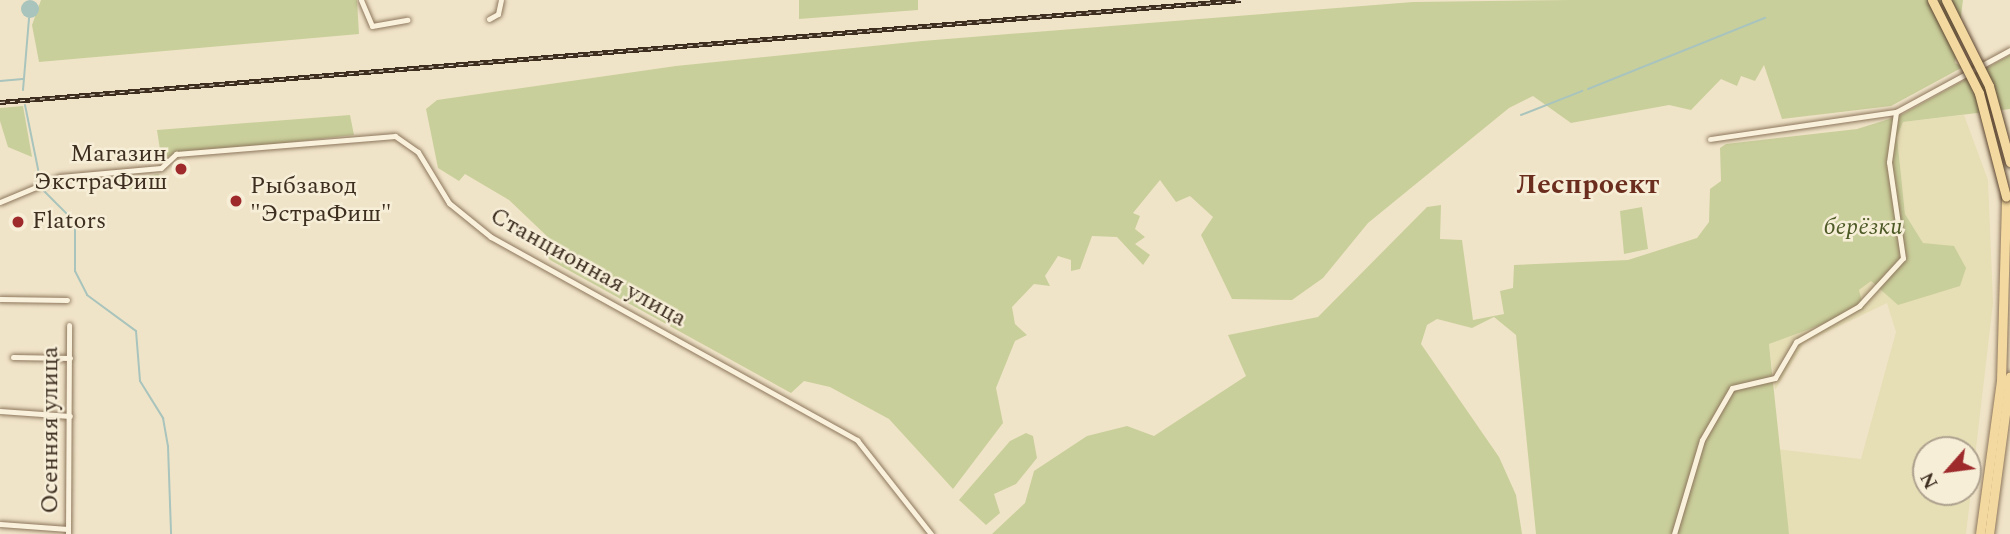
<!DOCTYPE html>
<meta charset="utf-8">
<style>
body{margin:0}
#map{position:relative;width:2010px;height:534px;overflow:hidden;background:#f0e4c8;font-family:Spectral,serif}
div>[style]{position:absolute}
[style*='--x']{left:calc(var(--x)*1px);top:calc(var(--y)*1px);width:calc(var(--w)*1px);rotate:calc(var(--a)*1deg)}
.farmland>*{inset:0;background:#e6deb5}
.green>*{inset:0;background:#c9cf9b}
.water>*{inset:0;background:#a9c4bc}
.round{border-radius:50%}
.stream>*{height:2px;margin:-1px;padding:0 1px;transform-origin:1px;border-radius:1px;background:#a9c4bc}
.roads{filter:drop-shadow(0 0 2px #8d765c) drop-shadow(0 0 2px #8d765c)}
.minor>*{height:5px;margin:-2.5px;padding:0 2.5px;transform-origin:2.5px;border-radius:2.5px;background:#faf1dc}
.primary>*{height:9px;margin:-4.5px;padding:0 4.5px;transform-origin:4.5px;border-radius:4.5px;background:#f3d9a0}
.rail>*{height:4.5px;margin-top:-2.25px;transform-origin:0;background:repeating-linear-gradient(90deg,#f7eed8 0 5px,#3d2e20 0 10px);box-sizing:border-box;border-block:2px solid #3d2e20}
.bridges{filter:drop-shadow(0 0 2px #5b4430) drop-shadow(0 0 2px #5b4430)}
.primary-bridge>*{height:9px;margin:-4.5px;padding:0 4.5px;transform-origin:4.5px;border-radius:4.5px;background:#f3d9a0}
.dots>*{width:19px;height:19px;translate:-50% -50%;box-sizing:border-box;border:4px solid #f7eed8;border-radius:50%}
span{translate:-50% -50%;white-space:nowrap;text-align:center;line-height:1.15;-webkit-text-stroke:5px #f7eed8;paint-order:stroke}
.poi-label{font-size:24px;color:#3d2e20}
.right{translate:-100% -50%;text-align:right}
.left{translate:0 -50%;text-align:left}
.park-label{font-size:24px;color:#4d5a26;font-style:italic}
.street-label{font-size:24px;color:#3d2e20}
.quarter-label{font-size:28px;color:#6b2e1e;font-weight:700}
.north{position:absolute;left:1912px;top:436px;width:70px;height:70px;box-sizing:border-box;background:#f7eed8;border:2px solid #ada18e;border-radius:50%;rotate:242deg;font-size:19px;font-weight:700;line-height:28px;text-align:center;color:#3d2e20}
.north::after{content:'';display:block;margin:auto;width:24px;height:32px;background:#9e2a2b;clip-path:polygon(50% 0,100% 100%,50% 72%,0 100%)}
</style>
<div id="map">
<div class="farmland">
<div style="clip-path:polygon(evenodd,1964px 115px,1988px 180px,1993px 303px,1966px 534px,1789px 534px,1775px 449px,1861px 459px,1896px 332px,1887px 303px,1804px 343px,1775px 390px,1769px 344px,1864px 309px,1859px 290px,1871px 280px,1877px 290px,1938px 247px,1923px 243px,1905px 214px,1897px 137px,1903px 122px,1964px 115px,1926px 450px,1968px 450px,1968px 492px,1926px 492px,1926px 450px)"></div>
</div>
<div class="green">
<div style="clip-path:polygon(41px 0,357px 0,359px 34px,39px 62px,32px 25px)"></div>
<div style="clip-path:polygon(799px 0,918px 0,918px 10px,799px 19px)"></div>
<div style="clip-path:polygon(1570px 0,1963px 0,1955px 63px,1963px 67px,1891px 106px,1782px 119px,1764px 65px,1755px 81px,1741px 76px,1737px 86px,1721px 79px,1691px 110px,1669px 105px,1571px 123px,1533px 96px,1509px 108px,1368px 223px,1323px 278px,1292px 300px,1232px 299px,1201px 235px,1213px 217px,1190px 196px,1176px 202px,1160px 180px,1133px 213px,1140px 216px,1135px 229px,1145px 237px,1135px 244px,1150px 255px,1143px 265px,1117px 237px,1092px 236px,1080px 269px,1071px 271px,1071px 260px,1058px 256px,1045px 276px,1050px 286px,1034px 284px,1012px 307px,1015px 324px,1027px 335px,1015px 341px,996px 388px,1003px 423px,953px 489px,889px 419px,830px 387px,804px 381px,791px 393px,550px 260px,544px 251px,551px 240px,509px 200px,465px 174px,459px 181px,438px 168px,426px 109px,437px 100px,676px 66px,922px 41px,1413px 2px)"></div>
<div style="clip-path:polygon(2010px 55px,2010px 109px,1903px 122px,1897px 137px,1905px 214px,1923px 243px,1954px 246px,1966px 268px,1960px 286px,1898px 305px,1871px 281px,1859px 290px,1864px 309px,1769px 344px,1789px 534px,1536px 534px,1516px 335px,1494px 317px,1472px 328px,1437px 319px,1427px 325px,1421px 344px,1499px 457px,1516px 495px,1522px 534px,992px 534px,1025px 503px,1034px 471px,1087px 436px,1127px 426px,1154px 436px,1246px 376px,1228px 335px,1318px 317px,1427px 207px,1441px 205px,1440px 239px,1462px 240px,1473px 320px,1504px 314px,1500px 291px,1513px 288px,1514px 265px,1628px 260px,1697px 238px,1709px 222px,1710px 189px,1721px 181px,1720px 148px,1726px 144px,1857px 129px,1899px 116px)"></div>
<div style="clip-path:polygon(23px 106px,32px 157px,8px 147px,0 121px,0 108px)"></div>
<div style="clip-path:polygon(350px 115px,354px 135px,161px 157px,157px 130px)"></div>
<div style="clip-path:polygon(159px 174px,156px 190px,118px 188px,111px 181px)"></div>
<div style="clip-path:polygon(1642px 207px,1648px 249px,1624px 254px,1620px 211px)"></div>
<div style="clip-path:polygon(1026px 433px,1033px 436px,1037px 458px,1016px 484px,994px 494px,1000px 513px,986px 525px,959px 500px,1010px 441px)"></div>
</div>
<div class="water">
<div class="round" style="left:21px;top:0;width:18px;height:18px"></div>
</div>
<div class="stream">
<div style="--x:0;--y:81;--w:23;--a:-5"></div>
<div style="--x:1588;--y:89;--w:191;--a:-21.9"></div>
<div style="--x:23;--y:90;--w:72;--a:-85.2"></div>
<div style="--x:25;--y:105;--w:76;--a:78.5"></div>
<div style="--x:1521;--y:115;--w:66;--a:-21.5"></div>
<div style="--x:44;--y:191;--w:44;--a:45"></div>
<div style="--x:75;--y:222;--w:49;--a:90"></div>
<div style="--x:75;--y:271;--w:27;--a:63"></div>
<div style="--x:87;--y:295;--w:61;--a:36.3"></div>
<div style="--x:136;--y:331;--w:50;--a:85.4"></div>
<div style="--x:140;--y:381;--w:44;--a:58.1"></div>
<div style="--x:163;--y:418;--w:28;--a:80"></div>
<div style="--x:168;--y:446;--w:88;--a:88"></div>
</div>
<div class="roads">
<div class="minor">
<div style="--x:361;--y:0;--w:28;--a:67"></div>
<div style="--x:372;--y:26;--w:36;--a:-10"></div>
<div style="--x:489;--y:19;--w:10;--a:-29"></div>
<div style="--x:498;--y:14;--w:14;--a:-78"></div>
<div style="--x:1710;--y:139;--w:188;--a:-8.3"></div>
<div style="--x:1896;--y:112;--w:130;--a:-28.5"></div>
<div style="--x:0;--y:202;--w:65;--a:-22.6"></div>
<div style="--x:60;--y:177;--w:101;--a:-5.1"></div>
<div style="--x:161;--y:168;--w:21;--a:-43"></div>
<div style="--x:176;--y:154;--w:220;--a:-4.7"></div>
<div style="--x:395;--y:136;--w:28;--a:35"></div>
<div style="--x:418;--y:152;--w:60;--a:58.7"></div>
<div style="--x:449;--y:203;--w:54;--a:39"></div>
<div style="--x:491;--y:237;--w:419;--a:29"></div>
<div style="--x:857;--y:440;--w:120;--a:51.8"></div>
<div style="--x:0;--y:299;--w:67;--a:0.9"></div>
<div style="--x:13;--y:357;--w:57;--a:1"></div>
<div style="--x:0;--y:411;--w:70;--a:4.1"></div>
<div style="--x:0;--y:524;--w:68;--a:4.2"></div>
<div style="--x:68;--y:534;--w:209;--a:-89.7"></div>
<div style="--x:1674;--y:534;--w:98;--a:-73.4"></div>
<div style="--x:1702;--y:440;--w:60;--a:-60"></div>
<div style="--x:1732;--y:388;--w:44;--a:-13.1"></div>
<div style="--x:1775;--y:378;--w:42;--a:-59.7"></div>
<div style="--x:1796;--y:342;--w:73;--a:-29.7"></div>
<div style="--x:1859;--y:306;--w:65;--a:-47.5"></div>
<div style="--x:1903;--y:258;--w:97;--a:-98.3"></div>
<div style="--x:1889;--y:162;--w:50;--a:-82"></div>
</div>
<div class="primary">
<div style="--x:1980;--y:534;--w:154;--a:-82.2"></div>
<div style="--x:2001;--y:381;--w:184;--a:-88.4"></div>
<div style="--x:1989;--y:534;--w:159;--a:-82.4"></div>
</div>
</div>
<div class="rail">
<div style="--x:0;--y:102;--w:1245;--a:-4.7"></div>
</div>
<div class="bridges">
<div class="primary-bridge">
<div style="--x:1932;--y:0;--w:104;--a:63.2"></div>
<div style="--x:1979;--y:93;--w:107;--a:75.4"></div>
<div style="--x:1946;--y:0;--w:96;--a:63.4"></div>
<div style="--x:1989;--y:86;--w:79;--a:74.6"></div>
</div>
</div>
<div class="dots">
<div style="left:181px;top:169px;background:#9e2a2b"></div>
<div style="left:236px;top:201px;background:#9e2a2b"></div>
<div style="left:18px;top:222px;background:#9e2a2b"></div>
</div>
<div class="poi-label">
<span class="right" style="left:167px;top:169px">Магазин<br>ЭкстраФиш</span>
<span class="left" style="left:250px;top:201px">Рыбзавод<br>"ЭстраФиш"</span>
<span class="left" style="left:32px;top:222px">Flators</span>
</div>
<div class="park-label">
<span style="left:1863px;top:228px">берёзки</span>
</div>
<div class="street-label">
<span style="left:588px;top:268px;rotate:29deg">Станционная улица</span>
<span style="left:51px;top:430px;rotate:-90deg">Осенняя улица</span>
</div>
<div class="quarter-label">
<span style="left:1588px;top:185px">Леспроект</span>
</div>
<div class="north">N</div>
</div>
